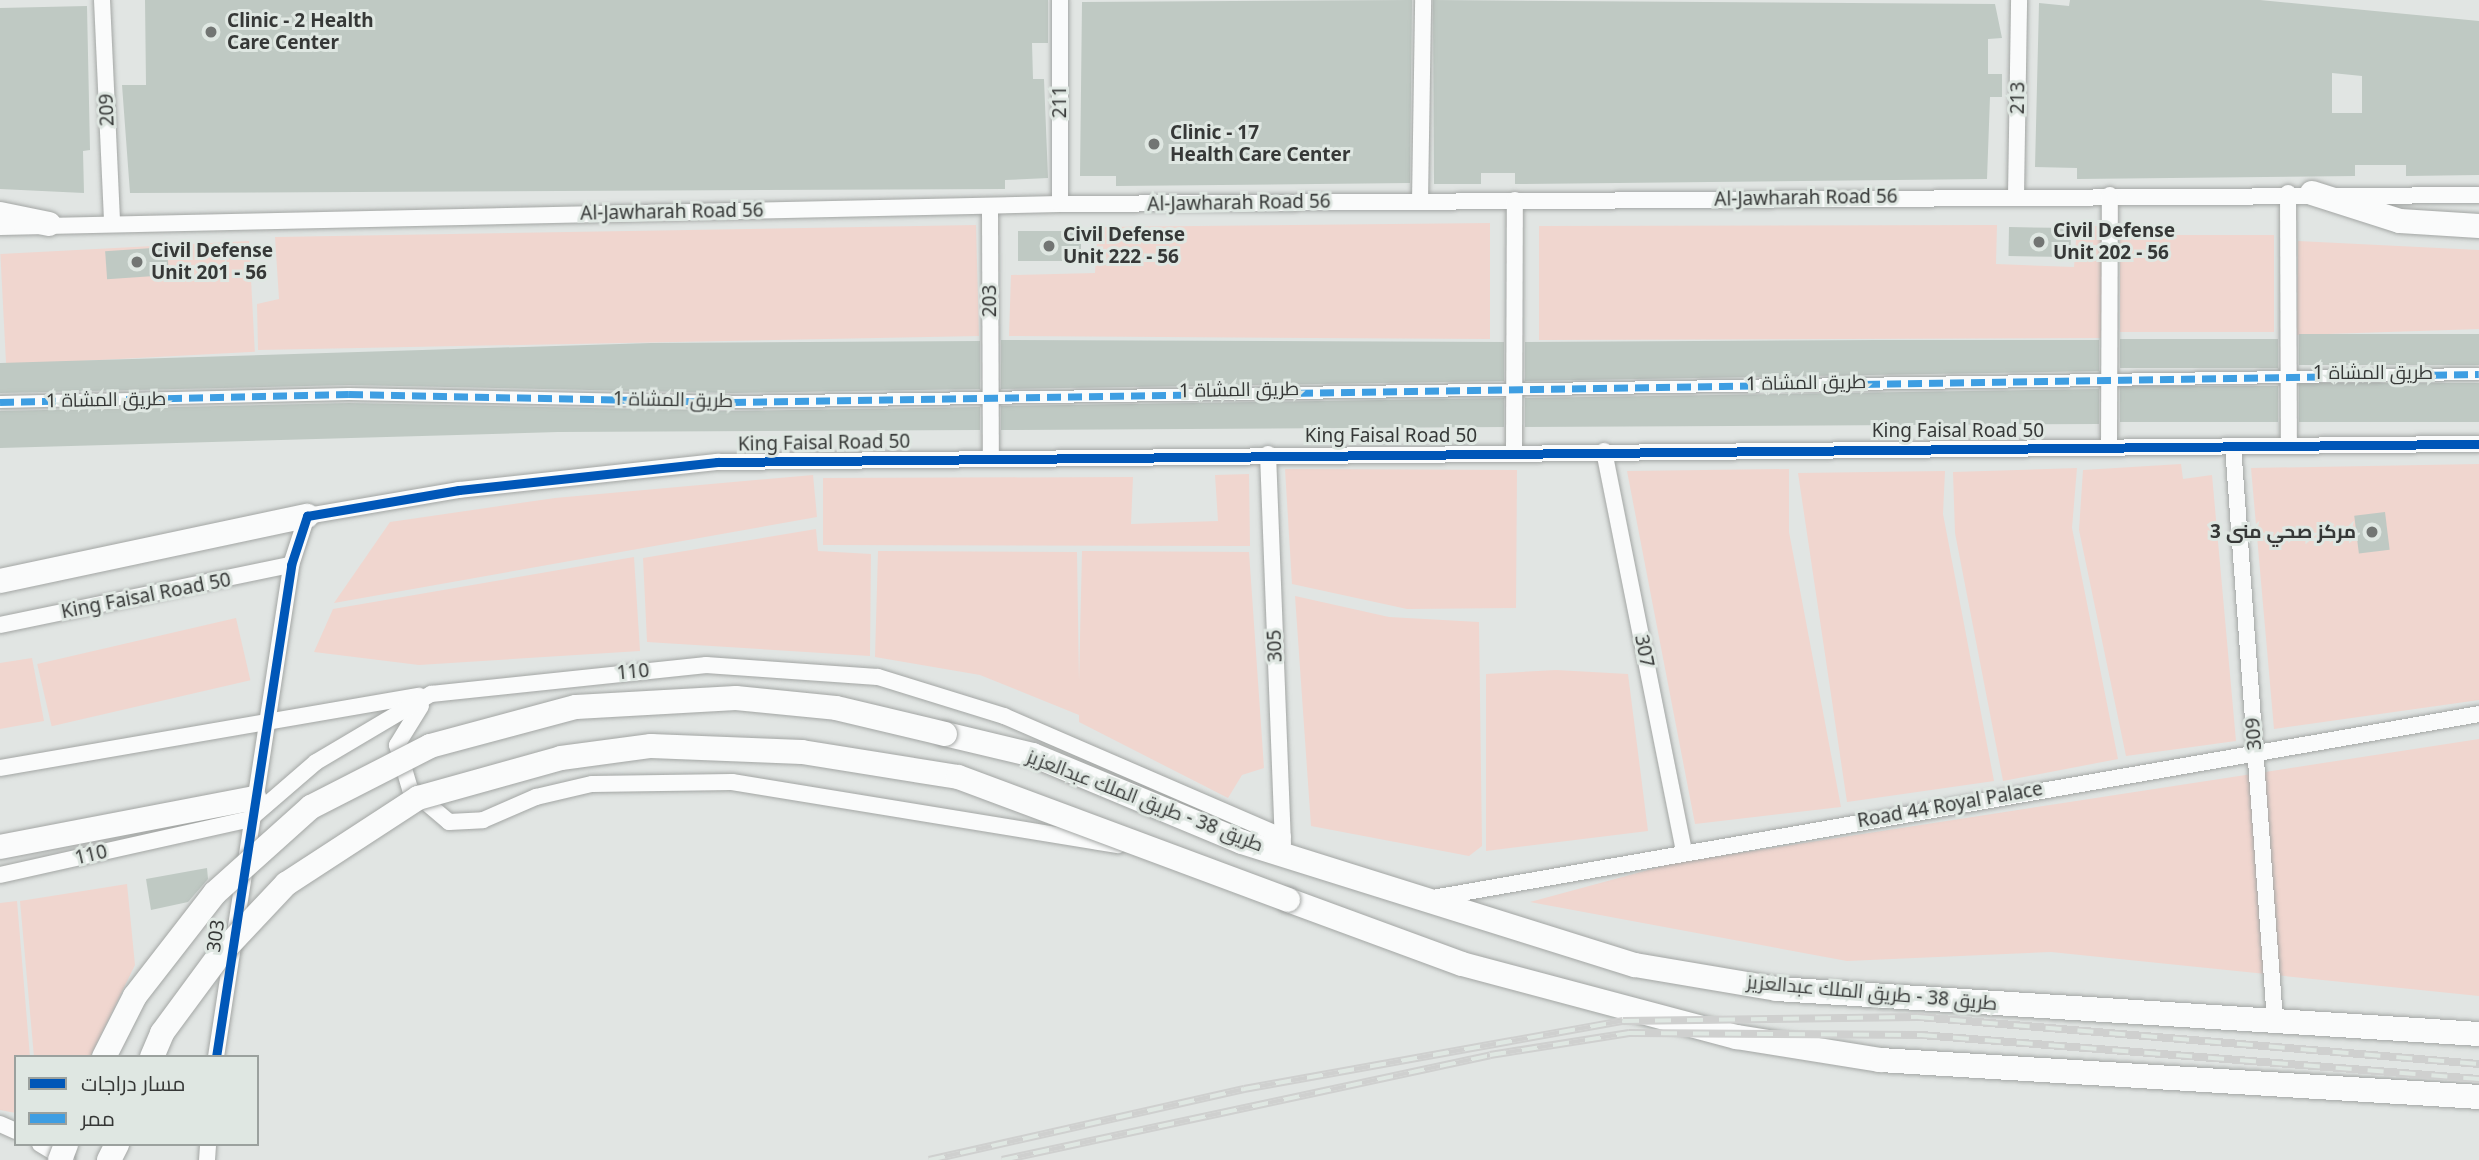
<!DOCTYPE html>
<meta charset="utf-8">
<style>
body{margin:0}
#map{position:relative;width:2479px;height:1160px;overflow:hidden;background:#e1e5e3;font-family:"Noto Sans",Cairo,sans-serif}
div>[style]{position:absolute}
[style*='--x']{left:calc(var(--x)*1px);top:calc(var(--y)*1px);width:calc(var(--w)*1px);rotate:calc(var(--a)*1deg)}
.green>*{inset:0;background:#f0d6cf;transform-origin:0 0}
.building>*{inset:0;background:#bfc9c3;transform-origin:0 0}
.roads{filter:drop-shadow(0 0 2px #a3a6a4) drop-shadow(0 0 2px #a3a6a4)}
.pedestrian>*{height:12px;margin:-6px;padding:0 6px;transform-origin:6px;border-radius:6px;background:#fafbfb}
.minor>*{height:16px;margin:-8px;padding:0 8px;transform-origin:8px;border-radius:8px;background:#fafbfb}
.primary>*{height:24px;margin:-12px;padding:0 12px;transform-origin:12px;border-radius:12px;background:#fafbfb}
.rail>*{height:8px;margin-top:-4px;transform-origin:0;background:repeating-linear-gradient(90deg,#dfe7e2 0 16px,#cfd0cf 0 32px);box-sizing:border-box;border-block:2px solid #cfd0cf}
.bridges{filter:drop-shadow(0 0 2px #a3a6a4) drop-shadow(0 0 2px #a3a6a4)}
.primary-bridge>*{height:24px;margin:-12px;padding:0 12px;transform-origin:12px;border-radius:12px;background:#fafbfb}
.quiet>*{height:7px;margin-top:-3.5px;transform-origin:0;background:repeating-linear-gradient(90deg,#3e9ee2 0 14px,transparent 0 21px)}
.cycleway>*{height:9px;margin:-4.5px;padding:0 4.5px;transform-origin:4.5px;border-radius:4.5px;background:#0057b8}
.dots>*{width:19px;height:19px;translate:-50% -50%;box-sizing:border-box;border:4px solid #dfe7e2;border-radius:50%}
span{translate:-50% -50%;white-space:nowrap;text-align:center;line-height:1.15;-webkit-text-stroke:6px #dfe7e2;paint-order:stroke}
.poi-label{font-size:19px;color:#363837;font-weight:700}
.left{translate:0 -50%;text-align:left}
.right{translate:-100% -50%;text-align:right}
.street-label{font-size:19px;color:#363837}
.legend{position:absolute;left:14px;top:1055px;width:245px;height:91px;box-sizing:border-box;background:#dfe7e2;border:2px solid #9ba19e;margin:0;padding:9px 12px;list-style:none;font-size:21px;color:#363837}
.legend li{display:flex;align-items:center;gap:14px;height:35px}
.legend b{width:35px;border:2px solid #9ba19e}
</style>
<div id="map">
<div class="green">
<div style="clip-path:polygon(1490px 223px,1490px 339px,1009px 336px,1011px 275px,1095px 273px,1098px 227px)"></div>
<div style="clip-path:polygon(976px 225px,979px 336px,258px 350px,257px 304px,279px 299px,275px 237px)"></div>
<div style="clip-path:polygon(1997px 225px,1996px 264px,2074px 267px,2077px 226px,2105px 226px,2101px 338px,1539px 340px,1539px 226px)"></div>
<div style="left:2120px;top:235px;width:154px;height:97px"></div>
<div style="left:249px;top:241px;width:111px;height:249px;rotate:87deg"></div>
<div style="clip-path:polygon(2298px 241px,2479px 250px,2479px 329px,2297px 335px)"></div>
<div style="clip-path:polygon(2181px 464px,2183px 479px,2212px 475px,2236px 741px,2126px 756px,2079px 530px,2083px 470px)"></div>
<div style="clip-path:polygon(2479px 464px,2479px 700px,2274px 729px,2251px 468px)"></div>
<div style="clip-path:polygon(2077px 468px,2072px 528px,2118px 759px,2003px 781px,1955px 533px,1953px 472px)"></div>
<div style="clip-path:polygon(1285px 469px,1517px 470px,1516px 608px,1407px 609px,1292px 584px)"></div>
<div style="clip-path:polygon(1789px 469px,1789px 532px,1841px 807px,1695px 824px,1627px 471px)"></div>
<div style="clip-path:polygon(1945px 471px,1943px 514px,1994px 781px,1847px 802px,1798px 473px)"></div>
<div style="clip-path:polygon(1249px 474px,1250px 546px,823px 545px,823px 478px,1133px 477px,1131px 524px,1218px 521px,1215px 475px)"></div>
<div style="clip-path:polygon(813px 475px,817px 517px,334px 603px,390px 522px,555px 498px)"></div>
<div style="clip-path:polygon(816px 529px,818px 551px,871px 554px,870px 656px,647px 642px,643px 558px)"></div>
<div style="clip-path:polygon(878px 551px,1077px 552px,1079px 681px,1082px 551px,1249px 552px,1264px 768px,1242px 775px,1228px 798px,1079px 722px,1079px 715px,980px 675px,875px 657px)"></div>
<div style="clip-path:polygon(634px 557px,640px 651px,419px 665px,314px 652px,333px 609px)"></div>
<div style="clip-path:polygon(1295px 596px,1389px 617px,1479px 622px,1482px 846px,1469px 856px,1311px 826px)"></div>
<div style="left:236px;top:618px;width:64px;height:204px;rotate:77deg"></div>
<div style="clip-path:polygon(32px 658px,44px 721px,0 729px,0 663px)"></div>
<div style="clip-path:polygon(1556px 670px,1628px 674px,1648px 831px,1486px 851px,1486px 674px)"></div>
<div style="clip-path:polygon(2479px 739px,2479px 996px,2051px 952px,1847px 961px,1530px 902px,1674px 863px)"></div>
<div style="clip-path:polygon(127px 884px,135px 965px,90px 1057px,34px 1057px,20px 901px)"></div>
<div style="clip-path:polygon(17px 901px,30px 1057px,16px 1057px,16px 1113px,0 1110px,0 903px)"></div>
</div>
<div class="building">
<div style="clip-path:polygon(145px 0,1048px 0,1048px 43px,1032px 43px,1033px 79px,1044px 79px,1048px 178px,1005px 180px,1005px 189px,130px 193px,122px 85px,146px 85px)"></div>
<div style="clip-path:polygon(1412px 0,1410px 183px,1116px 186px,1116px 176px,1080px 176px,1082px 2px)"></div>
<div style="clip-path:polygon(1433px 0,1995px 4px,2002px 38px,1988px 39px,1988px 74px,2002px 74px,2002px 97px,1990px 97px,1987px 179px,1515px 184px,1515px 173px,1481px 173px,1481px 184px,1434px 184px)"></div>
<div style="clip-path:polygon(evenodd,2070px 0,2260px 0,2479px 21px,2479px 175px,2406px 176px,2406px 165px,2355px 165px,2355px 176px,2077px 179px,2077px 168px,2035px 167px,2039px 3px,2069px 6px,2070px 0,2332px 73px,2362px 76px,2362px 113px,2332px 113px,2332px 73px)"></div>
<div style="clip-path:polygon(87px 6px,90px 150px,83px 151px,84px 193px,0 189px,0 8px)"></div>
<div style="left:2009px;top:227px;width:62px;height:29px;rotate:1deg"></div>
<div style="left:1081px;top:231px;width:30px;height:63px;rotate:90deg"></div>
<div style="left:167px;top:247px;width:28px;height:62px;rotate:86deg"></div>
<div style="left:2479px;top:334px;width:31px;height:180px;rotate:90deg"></div>
<div style="left:2278px;top:339px;width:29px;height:158px;rotate:90deg"></div>
<div style="clip-path:polygon(1001px 340px,1504px 342px,1504px 381px,1001px 389px)"></div>
<div style="clip-path:polygon(1878px 340px,2099px 340px,2099px 371px,1525px 381px,1525px 342px)"></div>
<div style="clip-path:polygon(980px 341px,980px 389px,732px 393px,349px 385px,0 393px,0 363px,651px 343px)"></div>
<div style="left:2479px;top:383px;width:39px;height:180px;rotate:90deg"></div>
<div style="left:2278px;top:386px;width:36px;height:158px;rotate:90deg"></div>
<div style="clip-path:polygon(2099px 389px,2099px 424px,1525px 427px,1525px 398px)"></div>
<div style="clip-path:polygon(1504px 398px,1504px 427px,1001px 430px,1001px 406px)"></div>
<div style="clip-path:polygon(349px 403px,732px 411px,980px 407px,980px 430px,558px 432px,0 448px,0 411px)"></div>
<div style="left:2385px;top:512px;width:38px;height:31px;rotate:83deg"></div>
<div style="clip-path:polygon(207px 868px,208px 879px,188px 902px,151px 910px,146px 879px)"></div>
</div>
<div class="roads">
<div class="pedestrian">
<div style="--x:0;--y:402;--w:349;--a:-1.3"></div>
<div style="--x:349;--y:394;--w:383;--a:1.2"></div>
<div style="--x:732;--y:402;--w:1747;--a:-0.92"></div>
</div>
<div class="minor">
<div style="--x:102;--y:0;--w:220;--a:87.4"></div>
<div style="--x:1060;--y:0;--w:204;--a:90"></div>
<div style="--x:2288;--y:193;--w:253;--a:89.8"></div>
<div style="--x:2016;--y:196;--w:196;--a:-89.1"></div>
<div style="--x:1420;--y:201;--w:201;--a:-89.1"></div>
<div style="--x:990;--y:207;--w:251;--a:89.8"></div>
<div style="--x:0;--y:227;--w:1060;--a:-1.24"></div>
<div style="--x:1060;--y:204;--w:1419;--a:-0.36"></div>
<div style="--x:2233;--y:446;--w:577;--a:85.82"></div>
<div style="--x:2109;--y:447;--w:252;--a:-89.8"></div>
<div style="--x:1604;--y:451;--w:408;--a:78.7"></div>
<div style="--x:1514;--y:452;--w:252;--a:-89.8"></div>
<div style="--x:1268;--y:454;--w:390;--a:87.8"></div>
<div style="--x:0;--y:625;--w:297;--a:-11.7"></div>
<div style="--x:421;--y:706;--w:46;--a:121.6"></div>
<div style="--x:397;--y:745;--w:46;--a:73.5"></div>
<div style="--x:410;--y:789;--w:51;--a:40.2"></div>
<div style="--x:449;--y:822;--w:34;--a:-3"></div>
<div style="--x:483;--y:820;--w:58;--a:-23.5"></div>
<div style="--x:536;--y:797;--w:57;--a:-13.1"></div>
<div style="--x:592;--y:784;--w:140;--a:-0.8"></div>
<div style="--x:732;--y:782;--w:391;--a:9.3"></div>
<div style="--x:0;--y:768;--w:425;--a:-9.8"></div>
<div style="--x:0;--y:875;--w:256;--a:-12.6"></div>
<div style="--x:250;--y:819;--w:87;--a:-40.8"></div>
<div style="--x:316;--y:762;--w:134;--a:-30.6"></div>
<div style="--x:431;--y:694;--w:277;--a:-6"></div>
<div style="--x:706;--y:665;--w:172;--a:4"></div>
<div style="--x:878;--y:677;--w:132;--a:17.2"></div>
<div style="--x:1004;--y:716;--w:304;--a:23.4"></div>
<div style="--x:1427;--y:899;--w:1068;--a:-9.97"></div>
<div style="--x:216;--y:1057;--w:498;--a:-81.3"></div>
<div style="--x:291;--y:565;--w:52;--a:-71.9"></div>
<div style="--x:307;--y:516;--w:154;--a:-9.7"></div>
<div style="--x:459;--y:490;--w:260;--a:-6.2"></div>
<div style="--x:717;--y:462;--w:1762;--a:-0.59"></div>
<div style="--x:0;--y:1124;--w:17;--a:24"></div>
<div style="--x:40;--y:1144;--w:31;--a:31"></div>
<div style="--x:207;--y:1160;--w:16;--a:-86"></div>
</div>
<div class="primary">
<div style="--x:2312;--y:193;--w:92;--a:17.7"></div>
<div style="--x:2400;--y:221;--w:79;--a:3.6"></div>
<div style="--x:0;--y:214;--w:50;--a:11.5"></div>
<div style="--x:0;--y:581;--w:314;--a:-12"></div>
<div style="--x:945;--y:734;--w:90;--a:13.4"></div>
<div style="--x:1033;--y:755;--w:226;--a:22.6"></div>
<div style="--x:1242;--y:842;--w:412;--a:17.4"></div>
<div style="--x:1635;--y:965;--w:144;--a:9.6"></div>
<div style="--x:1777;--y:989;--w:703;--a:3.67"></div>
<div style="--x:0;--y:847;--w:259;--a:-10.9"></div>
<div style="--x:1288;--y:900;--w:185;--a:20.2"></div>
<div style="--x:1462;--y:964;--w:285;--a:14.9"></div>
<div style="--x:1737;--y:1037;--w:145;--a:9.1"></div>
<div style="--x:1880;--y:1060;--w:600;--a:3.53"></div>
<div style="--x:109;--y:1160;--w:18;--a:-63"></div>
</div>
</div>
<div class="rail">
<div style="--x:929;--y:1160;--w:323;--a:-12.7"></div>
<div style="--x:1244;--y:1089;--w:385;--a:-10.2"></div>
<div style="--x:1623;--y:1021;--w:295;--a:-0.8"></div>
<div style="--x:1918;--y:1017;--w:563;--a:4.79"></div>
<div style="--x:1002;--y:1160;--w:499;--a:-12.1"></div>
<div style="--x:1490;--y:1055;--w:141;--a:-9"></div>
<div style="--x:1629;--y:1033;--w:292;--a:0.4"></div>
<div style="--x:1921;--y:1035;--w:560;--a:4.51"></div>
</div>
<div class="bridges">
<div class="primary-bridge">
<div style="--x:104;--y:1057;--w:68;--a:-63.1"></div>
<div style="--x:135;--y:996;--w:130;--a:-52.2"></div>
<div style="--x:215;--y:893;--w:129;--a:-41.9"></div>
<div style="--x:311;--y:807;--w:134;--a:-27.1"></div>
<div style="--x:430;--y:746;--w:151;--a:-15"></div>
<div style="--x:576;--y:707;--w:160;--a:-3.2"></div>
<div style="--x:736;--y:698;--w:100;--a:5.7"></div>
<div style="--x:836;--y:708;--w:112;--a:13.4"></div>
<div style="--x:152;--y:1057;--w:26;--a:-67"></div>
<div style="--x:162;--y:1033;--w:99;--a:-53.6"></div>
<div style="--x:221;--y:953;--w:95;--a:-46.7"></div>
<div style="--x:286;--y:884;--w:158;--a:-33.1"></div>
<div style="--x:418;--y:798;--w:148;--a:-15.6"></div>
<div style="--x:561;--y:758;--w:91;--a:-7.6"></div>
<div style="--x:651;--y:746;--w:151;--a:2.3"></div>
<div style="--x:802;--y:752;--w:158;--a:9.1"></div>
<div style="--x:958;--y:777;--w:352;--a:20.4"></div>
<div style="--x:60;--y:1160;--w:17;--a:-69"></div>
</div>
</div>
<div class="quiet">
<div style="--x:0;--y:402;--w:349;--a:-1.3"></div>
<div style="--x:349;--y:394;--w:383;--a:1.2"></div>
<div style="--x:732;--y:402;--w:1747;--a:-0.92"></div>
</div>
<div class="cycleway">
<div style="--x:216;--y:1057;--w:498;--a:-81.3"></div>
<div style="--x:291;--y:565;--w:52;--a:-71.9"></div>
<div style="--x:307;--y:516;--w:154;--a:-9.7"></div>
<div style="--x:459;--y:490;--w:260;--a:-6.2"></div>
<div style="--x:717;--y:462;--w:1762;--a:-0.59"></div>
</div>
<div class="dots">
<div style="left:211px;top:32px;background:#727573"></div>
<div style="left:1154px;top:144px;background:#727573"></div>
<div style="left:2039px;top:242px;background:#727573"></div>
<div style="left:1049px;top:246px;background:#727573"></div>
<div style="left:137px;top:262px;background:#727573"></div>
<div style="left:2372px;top:532px;background:#727573"></div>
</div>
<div class="poi-label">
<span class="left" style="left:227px;top:32px">Clinic - 2 Health<br>Care Center</span>
<span class="left" style="left:1170px;top:144px">Clinic - 17<br>Health Care Center</span>
<span class="left" style="left:2053px;top:242px">Civil Defense<br>Unit 202 - 56</span>
<span class="left" style="left:1063px;top:246px">Civil Defense<br>Unit 222 - 56</span>
<span class="left" style="left:151px;top:262px">Civil Defense<br>Unit 201 - 56</span>
<span class="right" style="left:2356px;top:532px">مركز صحي منى 3</span>
</div>
<div class="street-label">
<span style="left:2018px;top:98px;rotate:-89deg">213</span>
<span style="left:1060px;top:102px;rotate:-90deg">211</span>
<span style="left:107px;top:110px;rotate:-92deg">209</span>
<span style="left:1806px;top:198px;rotate:-1deg">Al-Jawharah Road 56</span>
<span style="left:1239px;top:203px;rotate:-1deg">Al-Jawharah Road 56</span>
<span style="left:672px;top:212px;rotate:-1deg">Al-Jawharah Road 56</span>
<span style="left:990px;top:301px;rotate:-90deg">203</span>
<span style="left:2373px;top:373px">طريق المشاة 1</span>
<span style="left:1806px;top:383px;rotate:-1deg">طريق المشاة 1</span>
<span style="left:1239px;top:390px;rotate:-1deg">طريق المشاة 1</span>
<span style="left:106px;top:400px;rotate:-1deg">طريق المشاة 1</span>
<span style="left:673px;top:400px;rotate:1deg">طريق المشاة 1</span>
<span style="left:1958px;top:431px">King Faisal Road 50</span>
<span style="left:1391px;top:436px">King Faisal Road 50</span>
<span style="left:824px;top:443px;rotate:-1deg">King Faisal Road 50</span>
<span style="left:146px;top:596px;rotate:-11deg">King Faisal Road 50</span>
<span style="left:1275px;top:646px;rotate:-92deg">305</span>
<span style="left:1644px;top:651px;rotate:79deg">307</span>
<span style="left:633px;top:672px;rotate:-5deg">110</span>
<span style="left:2254px;top:734px;rotate:-94deg">309</span>
<span style="left:1145px;top:801px;rotate:21deg">طريق 38 - طريق الملك عبدالعزيز</span>
<span style="left:1950px;top:805px;rotate:-10deg">Road 44 Royal Palace</span>
<span style="left:91px;top:855px;rotate:-13deg">110</span>
<span style="left:216px;top:936px;rotate:-82deg">303</span>
<span style="left:1872px;top:993px;rotate:5deg">طريق 38 - طريق الملك عبدالعزيز</span>
</div>
<ul class="legend">
<li><b style="height:9px;background:#0057b8"></b>مسار دراجات</li>
<li><b style="height:9px;background:#3e9ee2"></b>ممر</li>
</ul>
</div>
